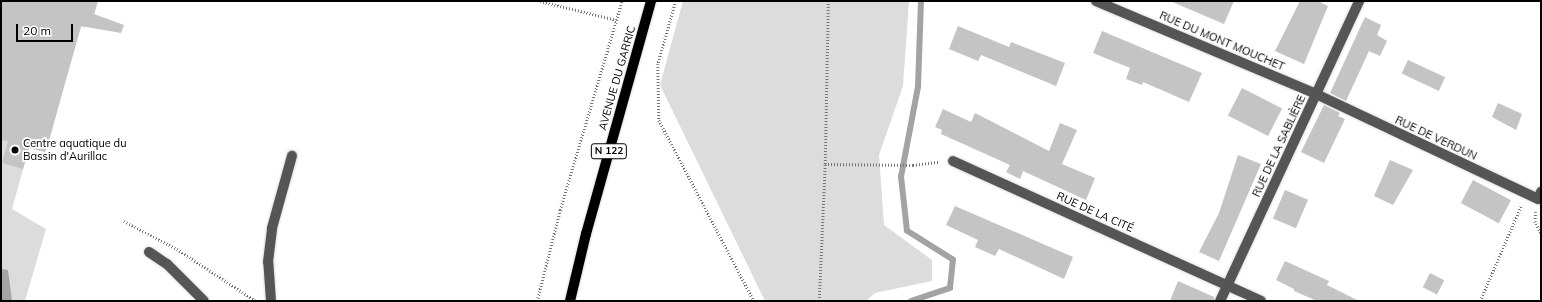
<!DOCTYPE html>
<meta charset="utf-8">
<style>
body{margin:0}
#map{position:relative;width:1542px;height:302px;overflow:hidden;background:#fff;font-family:Mulish,sans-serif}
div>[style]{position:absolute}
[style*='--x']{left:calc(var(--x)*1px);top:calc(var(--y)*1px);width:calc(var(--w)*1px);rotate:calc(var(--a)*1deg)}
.green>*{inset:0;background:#dcdcdc}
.water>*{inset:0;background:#a3a3a3}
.stream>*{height:5.5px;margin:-2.75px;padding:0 2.75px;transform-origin:2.75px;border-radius:2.75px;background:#a3a3a3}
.building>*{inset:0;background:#c4c4c4;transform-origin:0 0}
.path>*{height:2.5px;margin-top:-1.25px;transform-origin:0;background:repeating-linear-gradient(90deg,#777 0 1px,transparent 0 3px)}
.roads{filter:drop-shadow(0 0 1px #dbdbdb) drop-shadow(0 0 1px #dbdbdb)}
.minor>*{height:10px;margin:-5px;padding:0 5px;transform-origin:5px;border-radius:5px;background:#555}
.major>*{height:10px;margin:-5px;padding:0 5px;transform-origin:5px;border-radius:5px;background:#000}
.dots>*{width:11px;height:11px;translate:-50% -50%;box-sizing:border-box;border:2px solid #fff;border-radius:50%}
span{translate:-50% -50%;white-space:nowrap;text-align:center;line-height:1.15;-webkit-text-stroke:3.5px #fff;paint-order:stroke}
.shield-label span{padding:1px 3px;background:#fff;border:1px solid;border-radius:3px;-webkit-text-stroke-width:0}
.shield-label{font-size:10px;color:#000;font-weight:700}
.street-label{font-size:11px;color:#000}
.poi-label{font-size:11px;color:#000}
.left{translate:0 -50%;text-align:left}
.frame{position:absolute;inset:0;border:2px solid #000;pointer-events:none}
.scale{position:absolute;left:16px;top:24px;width:57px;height:18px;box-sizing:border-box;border:2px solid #000;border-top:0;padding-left:5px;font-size:12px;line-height:14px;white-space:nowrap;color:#000;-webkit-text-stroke:3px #fff;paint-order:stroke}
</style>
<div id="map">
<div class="green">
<div style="clip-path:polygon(1px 1px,98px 1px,91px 27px,81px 27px,45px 152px,29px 148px,12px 209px,46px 229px,25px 301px,1px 301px)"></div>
<div style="clip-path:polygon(683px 1px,909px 1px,903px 86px,879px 155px,884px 225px,932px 260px,932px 281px,875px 293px,866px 301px,765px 301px,660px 85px)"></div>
</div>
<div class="water">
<div style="clip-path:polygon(2px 269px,8px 270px,12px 301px,1px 301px)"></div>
</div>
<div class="stream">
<div style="--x:911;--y:301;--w:41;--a:-18.4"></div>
<div style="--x:950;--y:288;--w:28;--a:-84"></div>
<div style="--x:953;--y:260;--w:54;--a:-147.8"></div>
<div style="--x:907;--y:231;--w:54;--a:-96.3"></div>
<div style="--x:901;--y:177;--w:92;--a:-79.3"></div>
<div style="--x:918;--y:87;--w:86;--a:-88"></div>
</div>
<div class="building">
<div style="clip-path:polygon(1px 1px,98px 1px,94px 14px,124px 25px,121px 33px,81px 26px,49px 141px,45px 152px,29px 148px,23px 169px,2px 163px,8px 141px,1px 140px)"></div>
<div style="clip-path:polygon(1170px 1px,1234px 1px,1224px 24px)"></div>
<div style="clip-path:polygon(1300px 1px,1318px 1px,1328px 6px,1304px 64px,1275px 51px)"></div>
<div style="clip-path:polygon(1365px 17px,1381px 25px,1377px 35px,1387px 41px,1380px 56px,1369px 51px,1346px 101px,1330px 93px)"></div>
<div style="clip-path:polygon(958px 26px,1009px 47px,1011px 42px,1065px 63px,1056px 86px,981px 55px,978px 61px,949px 49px)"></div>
<div style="clip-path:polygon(1102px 31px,1202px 73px,1189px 102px,1143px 82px,1142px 85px,1126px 79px,1130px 68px,1093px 53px)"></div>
<div style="left:1408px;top:60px;width:41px;height:15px;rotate:25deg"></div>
<div style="left:1242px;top:88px;width:45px;height:31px;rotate:27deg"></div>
<div style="clip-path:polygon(1498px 103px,1522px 114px,1516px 130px,1492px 117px)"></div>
<div style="clip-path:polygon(1324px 105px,1340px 113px,1338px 116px,1345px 119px,1324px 163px,1301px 152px)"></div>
<div style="clip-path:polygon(943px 109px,971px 122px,975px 113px,1049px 151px,1060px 123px,1077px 130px,1062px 164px,1095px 178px,1086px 200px,1023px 171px,1020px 179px,1006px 172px,1010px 165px,941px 134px,942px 130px,935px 127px)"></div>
<div style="clip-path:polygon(1238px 155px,1261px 164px,1219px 261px,1199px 252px,1219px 213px)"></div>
<div style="clip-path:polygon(1390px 160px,1413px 170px,1393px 205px,1374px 196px)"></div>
<div style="left:1473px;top:180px;width:43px;height:26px;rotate:28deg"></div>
<div style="left:1285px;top:190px;width:25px;height:31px;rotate:23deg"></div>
<div style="clip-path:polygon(955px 206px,1073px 257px,1064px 279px,999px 249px,995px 256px,975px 247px,978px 240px,946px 225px)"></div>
<div style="clip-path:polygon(1285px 261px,1329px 281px,1327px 285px,1359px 301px,1317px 301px,1294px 291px,1294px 289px,1276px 280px)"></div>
<div style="left:1430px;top:273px;width:16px;height:16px;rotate:27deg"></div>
<div style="clip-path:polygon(1178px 281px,1214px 297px,1214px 301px,1170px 301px)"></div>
</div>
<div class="path">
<div style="--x:540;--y:1;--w:79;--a:13.9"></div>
<div style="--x:676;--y:1;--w:66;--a:105.9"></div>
<div style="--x:658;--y:64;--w:56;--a:89"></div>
<div style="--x:659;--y:120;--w:204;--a:62.3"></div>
<div style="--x:825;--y:164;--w:88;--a:0.7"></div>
<div style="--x:913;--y:165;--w:26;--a:-7"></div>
<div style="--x:1536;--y:212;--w:9;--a:96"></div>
<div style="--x:1535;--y:221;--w:13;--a:63"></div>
<div style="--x:124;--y:221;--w:60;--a:27.8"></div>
<div style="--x:177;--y:249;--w:95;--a:33.4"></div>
<div style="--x:537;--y:301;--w:94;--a:-75.8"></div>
<div style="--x:560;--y:210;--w:218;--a:-73.5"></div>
<div style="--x:819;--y:301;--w:137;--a:-87.5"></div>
<div style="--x:825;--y:164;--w:163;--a:-88.9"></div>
<div style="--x:1480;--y:301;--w:103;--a:-66.7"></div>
</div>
<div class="roads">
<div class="minor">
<div style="--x:1096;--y:1;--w:239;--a:22.9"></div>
<div style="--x:1316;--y:94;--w:246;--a:25.3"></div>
<div style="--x:1538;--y:199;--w:8;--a:-67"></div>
<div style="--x:953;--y:161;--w:338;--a:24.4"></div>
<div style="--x:149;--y:252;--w:22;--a:34"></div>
<div style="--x:167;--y:264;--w:52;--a:45"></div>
<div style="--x:271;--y:301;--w:39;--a:-94"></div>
<div style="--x:268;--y:262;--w:34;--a:-83"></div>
<div style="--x:272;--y:228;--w:75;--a:-74.5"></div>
<div style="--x:1220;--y:301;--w:331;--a:-65.1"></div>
</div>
<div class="major">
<div style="--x:570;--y:301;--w:69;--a:-76.6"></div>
<div style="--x:586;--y:234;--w:242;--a:-74.4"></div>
</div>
</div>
<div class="dots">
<div style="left:15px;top:150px;background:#000"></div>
</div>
<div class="shield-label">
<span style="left:609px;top:151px">N 122</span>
</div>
<div class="street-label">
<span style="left:1222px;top:41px;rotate:23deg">RUE DU MONT MOUCHET</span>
<span style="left:617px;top:78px;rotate:-74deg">AVENUE DU GARRIC</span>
<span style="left:1436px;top:138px;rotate:25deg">RUE DE VERDUN</span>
<span style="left:1279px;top:146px;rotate:-65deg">RUE DE LA SABLIÈRE</span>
<span style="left:1095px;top:212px;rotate:24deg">RUE DE LA CITÉ</span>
</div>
<div class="poi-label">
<span class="left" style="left:23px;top:150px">Centre aquatique du<br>Bassin d'Aurillac</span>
</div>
<div class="frame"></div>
<div class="scale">20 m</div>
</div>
